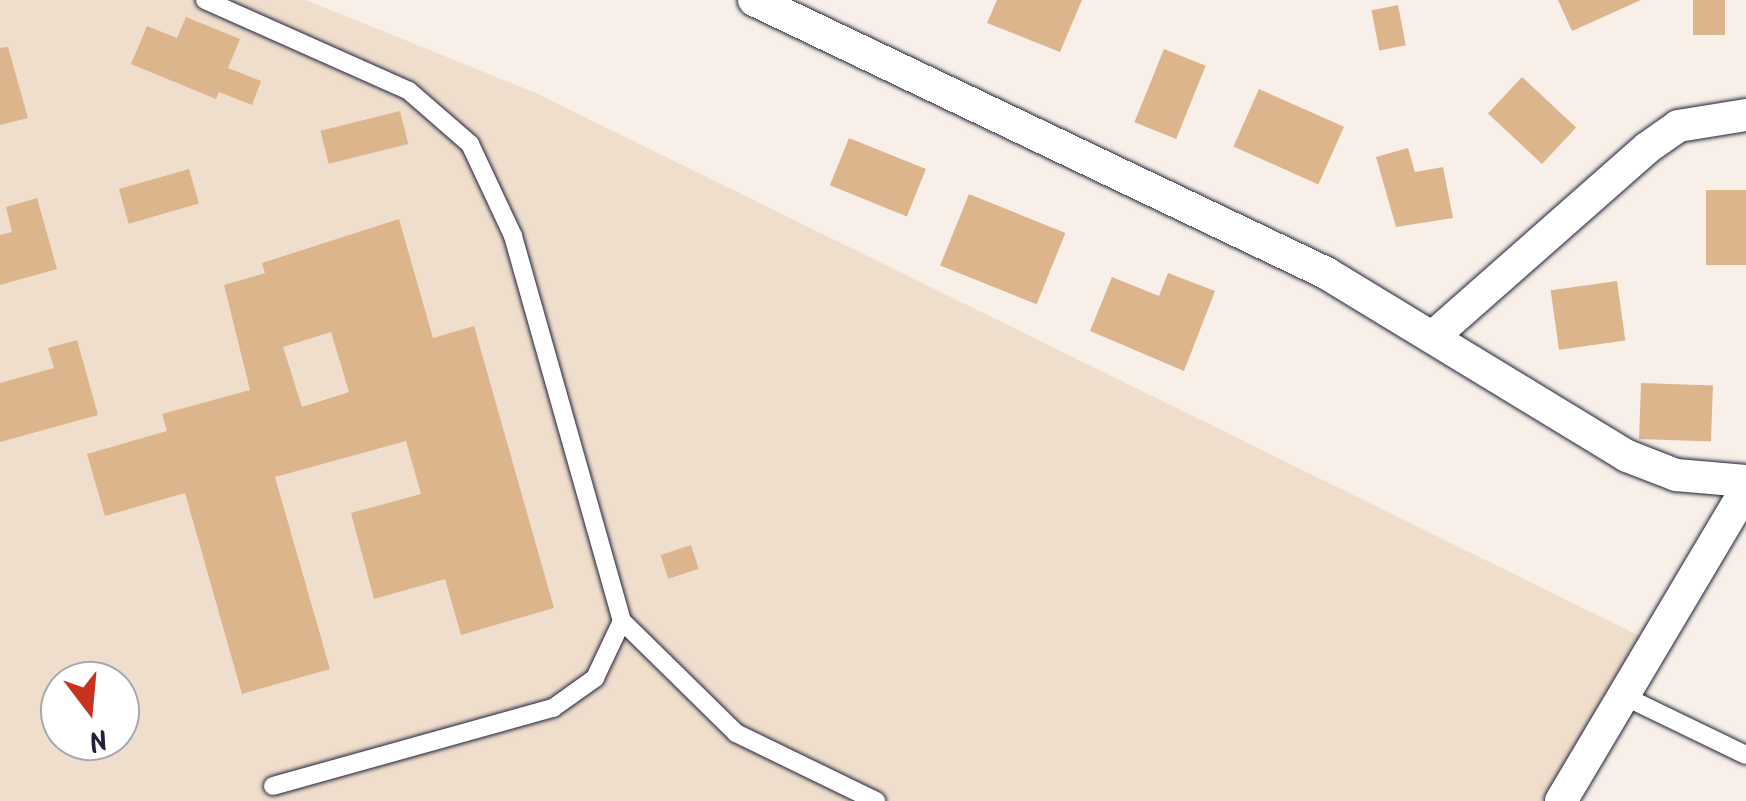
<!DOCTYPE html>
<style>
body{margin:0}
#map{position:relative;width:1746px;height:801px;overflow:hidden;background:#f8f0e8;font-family:Kalam,sans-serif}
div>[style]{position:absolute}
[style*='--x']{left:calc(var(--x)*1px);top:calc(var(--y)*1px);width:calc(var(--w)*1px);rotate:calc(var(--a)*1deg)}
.built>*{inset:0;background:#f0decd}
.building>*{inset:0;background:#ddb58d;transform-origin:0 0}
.roads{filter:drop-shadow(0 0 2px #22223b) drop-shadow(0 0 2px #22223b)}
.service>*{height:18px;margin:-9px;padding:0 9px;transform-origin:9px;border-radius:9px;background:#fff}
.minor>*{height:32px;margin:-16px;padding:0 16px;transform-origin:16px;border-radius:16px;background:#fff}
span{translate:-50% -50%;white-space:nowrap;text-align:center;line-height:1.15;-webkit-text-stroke:9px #fff;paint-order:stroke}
.north{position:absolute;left:40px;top:661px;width:100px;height:100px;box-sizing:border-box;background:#fff;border:2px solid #a7a7b1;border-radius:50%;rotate:164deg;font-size:28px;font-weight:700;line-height:40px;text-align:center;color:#22223b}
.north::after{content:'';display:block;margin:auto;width:35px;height:45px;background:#c8321e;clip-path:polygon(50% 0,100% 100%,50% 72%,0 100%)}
</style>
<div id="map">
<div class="built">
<div style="clip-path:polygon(evenodd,0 0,306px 0,536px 93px,1642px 637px,1541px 801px,0 801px,0 0,60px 681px,120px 681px,120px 741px,60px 741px,60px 681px)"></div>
</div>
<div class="building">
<div style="clip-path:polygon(997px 0,1082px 0,1060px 52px,987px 23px)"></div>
<div style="clip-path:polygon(1558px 0,1641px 0,1572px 31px)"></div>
<div style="left:1693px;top:0;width:32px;height:35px"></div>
<div style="left:1398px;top:5px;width:41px;height:27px;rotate:79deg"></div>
<div style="clip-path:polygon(186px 17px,240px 39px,228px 68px,261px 81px,252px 105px,219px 92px,216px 99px,131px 64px,147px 26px,177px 38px)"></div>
<div style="clip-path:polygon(8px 47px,28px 118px,0 125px,0 48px)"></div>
<div style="left:1164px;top:49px;width:45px;height:79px;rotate:22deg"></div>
<div style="left:1522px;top:77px;width:74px;height:50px;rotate:43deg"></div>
<div style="left:1259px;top:89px;width:93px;height:63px;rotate:24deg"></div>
<div style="left:400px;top:111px;width:34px;height:82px;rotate:76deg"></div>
<div style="left:849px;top:138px;width:83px;height:51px;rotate:22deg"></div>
<div style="clip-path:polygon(1408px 148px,1415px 172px,1443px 167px,1453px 218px,1396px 227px,1376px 157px)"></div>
<div style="left:189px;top:169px;width:36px;height:73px;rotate:74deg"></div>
<div style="left:1706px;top:190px;width:40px;height:75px"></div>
<div style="left:969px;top:194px;width:104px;height:77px;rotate:22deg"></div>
<div style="clip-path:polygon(37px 198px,57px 269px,0 285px,0 235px,12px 232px,6px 207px)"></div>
<div style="clip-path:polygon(evenodd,399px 219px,433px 338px,474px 326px,554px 608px,461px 635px,445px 579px,374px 599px,351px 513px,421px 494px,406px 441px,275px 477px,330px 669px,242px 694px,185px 493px,105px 516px,87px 454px,167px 431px,162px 414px,250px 390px,224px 285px,265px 273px,262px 263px,399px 219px,331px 332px,349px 392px,302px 407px,283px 347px,331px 332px)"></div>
<div style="clip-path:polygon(1168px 273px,1215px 291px,1184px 371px,1090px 331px,1112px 277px,1159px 296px)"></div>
<div style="left:1617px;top:281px;width:60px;height:67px;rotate:82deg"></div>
<div style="clip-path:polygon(77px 340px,98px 415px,0 442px,0 383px,54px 368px,48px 348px)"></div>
<div style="left:1641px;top:383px;width:72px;height:56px;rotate:2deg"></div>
<div style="left:691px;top:545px;width:25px;height:32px;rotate:72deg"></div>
</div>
<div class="roads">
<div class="service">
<div style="--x:205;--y:0;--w:223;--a:24"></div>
<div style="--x:409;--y:91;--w:81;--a:41"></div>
<div style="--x:470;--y:144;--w:102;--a:64.9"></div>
<div style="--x:513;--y:236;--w:400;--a:74.2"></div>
<div style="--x:622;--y:621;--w:160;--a:44.5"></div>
<div style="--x:736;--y:733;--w:156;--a:25.9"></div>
<div style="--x:1626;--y:697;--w:133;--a:25.8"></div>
<div style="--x:273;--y:786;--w:291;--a:-15.6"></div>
<div style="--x:553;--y:708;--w:52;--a:-35.5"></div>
<div style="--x:595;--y:678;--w:63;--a:-64.7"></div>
</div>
<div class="minor">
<div style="--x:754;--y:0;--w:634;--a:25.51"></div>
<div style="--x:1326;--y:273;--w:352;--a:31.3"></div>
<div style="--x:1627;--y:456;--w:53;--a:21.2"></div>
<div style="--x:1676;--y:475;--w:70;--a:4.9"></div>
<div style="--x:1436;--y:334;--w:281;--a:-41.4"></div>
<div style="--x:1647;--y:148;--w:38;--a:-35"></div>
<div style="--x:1678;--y:126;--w:69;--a:-9.2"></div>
<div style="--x:1561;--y:801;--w:363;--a:-59.3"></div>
</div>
</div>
<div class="north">N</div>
</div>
